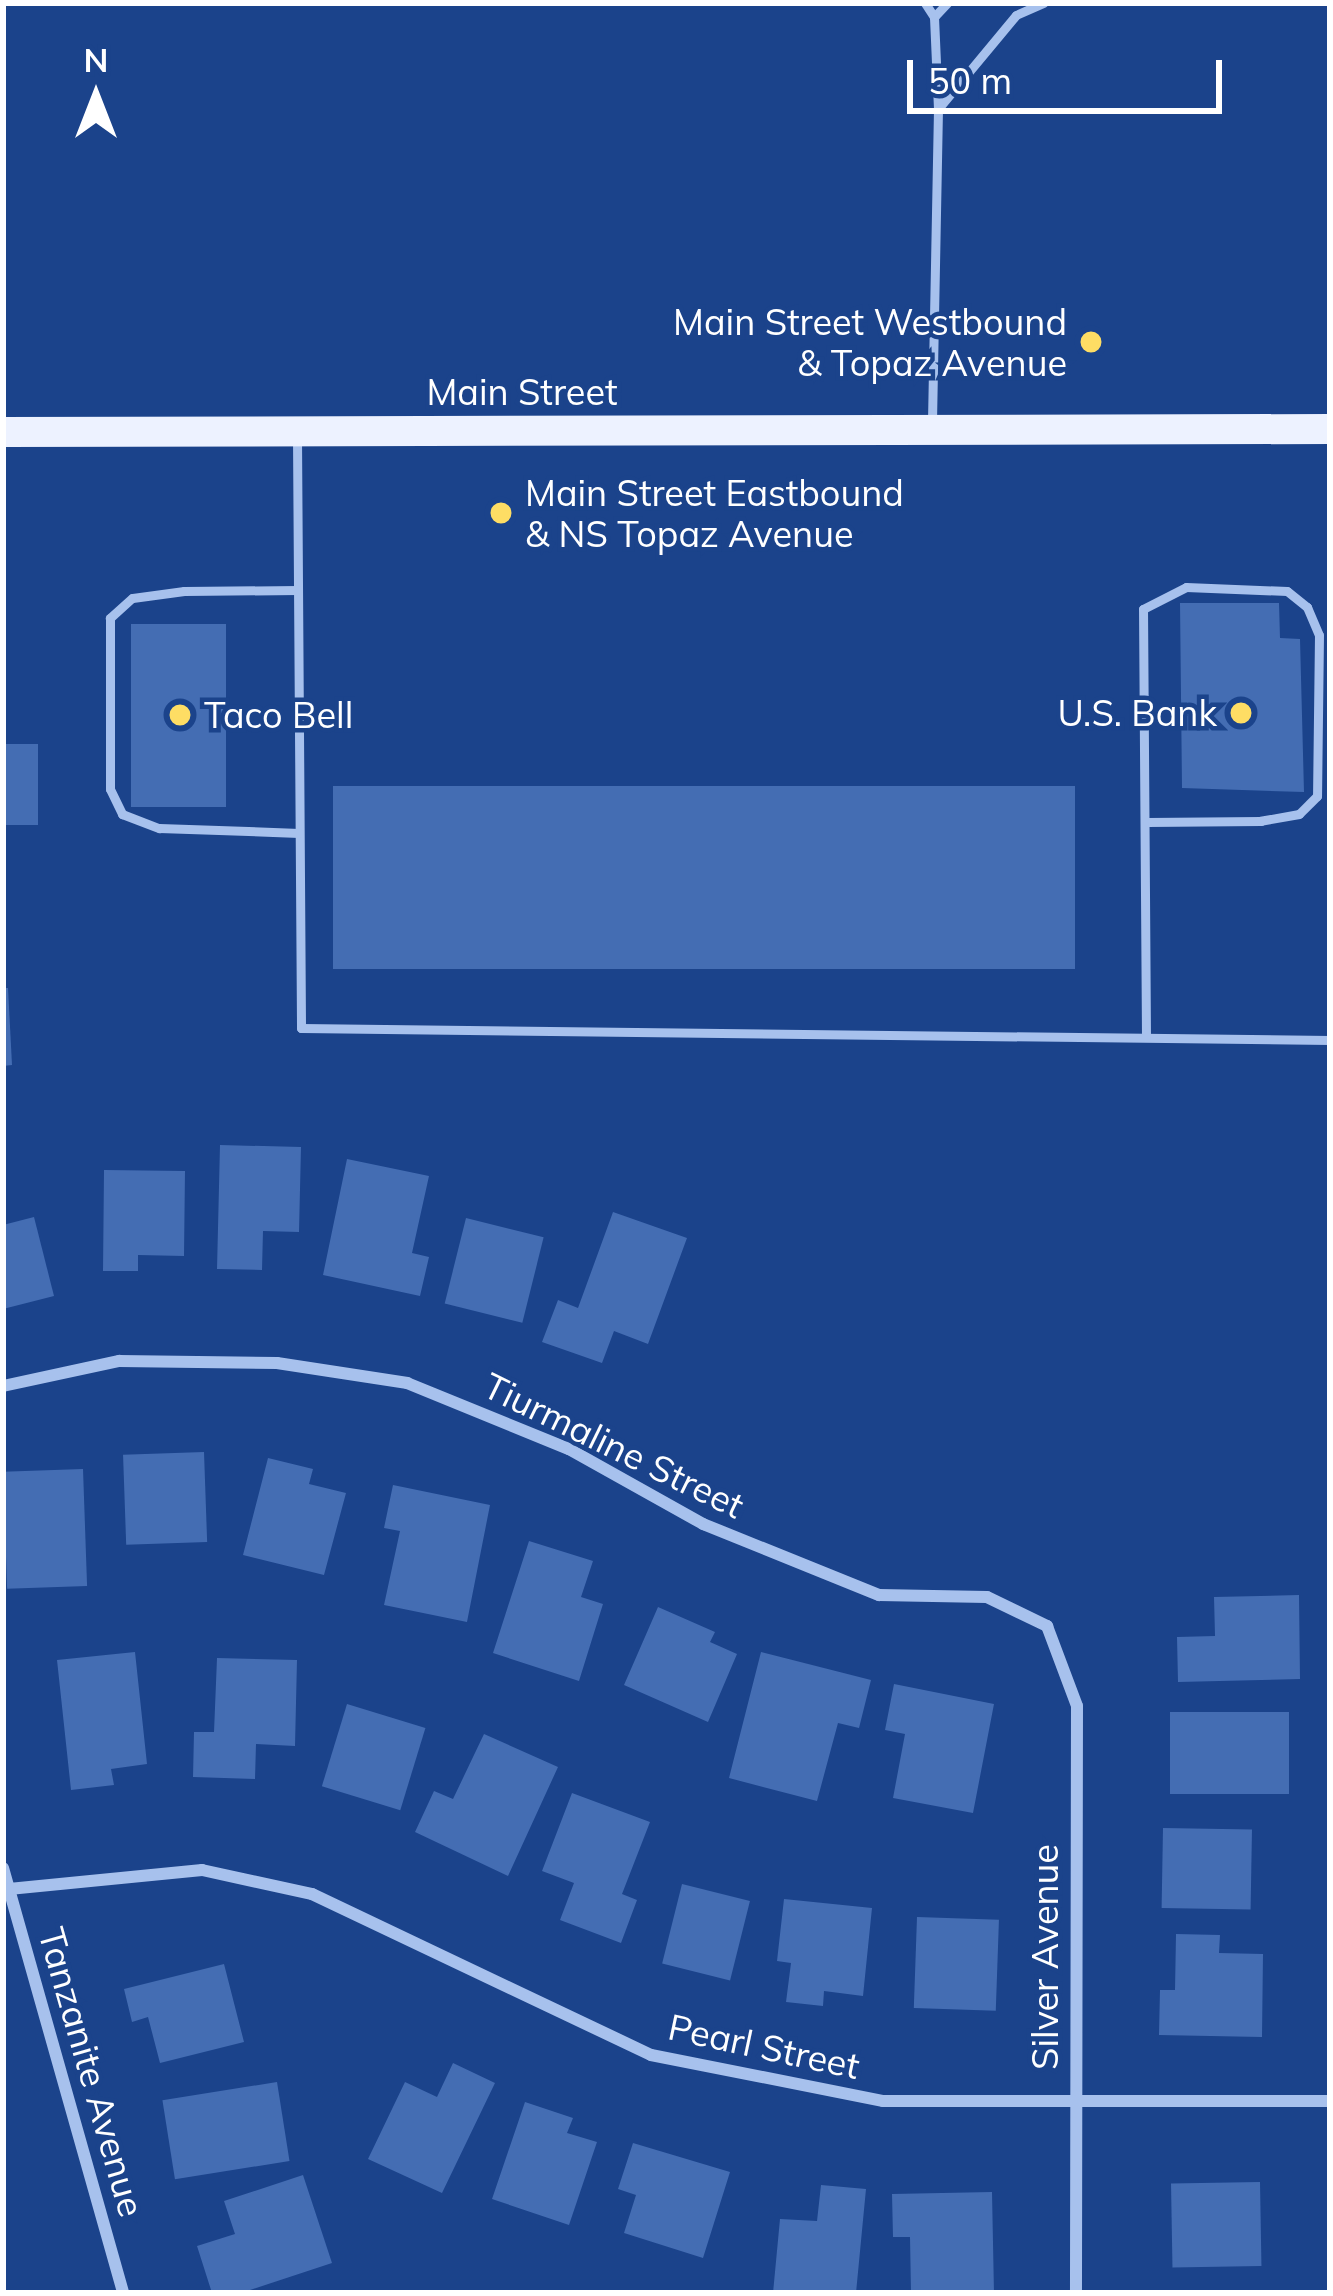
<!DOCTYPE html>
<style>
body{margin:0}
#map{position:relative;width:1333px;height:2296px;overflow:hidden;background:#1b438b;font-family:Mulish,sans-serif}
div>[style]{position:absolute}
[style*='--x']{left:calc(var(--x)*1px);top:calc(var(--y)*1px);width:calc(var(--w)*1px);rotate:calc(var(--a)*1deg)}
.building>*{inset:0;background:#446db3;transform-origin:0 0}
.lane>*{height:9px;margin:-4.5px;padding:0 4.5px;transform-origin:4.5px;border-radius:4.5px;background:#a7c1ed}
.street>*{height:12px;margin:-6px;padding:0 6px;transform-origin:6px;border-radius:6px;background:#a7c1ed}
.primary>*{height:30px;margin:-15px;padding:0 15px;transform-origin:15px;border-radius:15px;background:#edf2ff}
.dots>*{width:33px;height:33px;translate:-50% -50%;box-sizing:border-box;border:6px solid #1b438b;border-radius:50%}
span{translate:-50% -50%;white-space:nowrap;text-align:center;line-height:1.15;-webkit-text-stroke:9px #1b438b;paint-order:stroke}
.poi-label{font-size:36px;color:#fff}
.right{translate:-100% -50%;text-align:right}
.left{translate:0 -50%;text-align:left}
.street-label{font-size:36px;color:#fff}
.frame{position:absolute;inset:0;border:6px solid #fff;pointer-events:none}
.north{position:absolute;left:36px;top:36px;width:120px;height:120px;-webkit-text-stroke:9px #1b438b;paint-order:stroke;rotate:0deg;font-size:33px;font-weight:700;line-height:48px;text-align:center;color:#fff}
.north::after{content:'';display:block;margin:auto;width:42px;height:54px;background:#fff;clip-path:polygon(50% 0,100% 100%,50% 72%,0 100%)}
.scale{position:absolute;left:907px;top:60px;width:315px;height:54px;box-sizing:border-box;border:6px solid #fff;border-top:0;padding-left:15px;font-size:36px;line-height:42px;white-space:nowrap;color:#fff;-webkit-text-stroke:9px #1b438b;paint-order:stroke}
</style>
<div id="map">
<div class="building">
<div style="clip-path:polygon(1180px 603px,1279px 603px,1280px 638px,1300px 639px,1304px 792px,1182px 788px)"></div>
<div style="left:131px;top:624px;width:95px;height:183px"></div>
<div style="left:3px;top:744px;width:35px;height:81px"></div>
<div style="left:1075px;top:786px;width:183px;height:742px;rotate:90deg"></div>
<div style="clip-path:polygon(3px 988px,8px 988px,12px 1065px,3px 1066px)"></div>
<div style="clip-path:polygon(220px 1145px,301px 1147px,299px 1232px,263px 1231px,262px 1270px,217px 1269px)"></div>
<div style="clip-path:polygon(347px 1159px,429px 1176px,412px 1253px,429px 1257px,420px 1296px,323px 1275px)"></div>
<div style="clip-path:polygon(104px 1170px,185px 1171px,184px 1256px,138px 1255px,138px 1271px,103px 1271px)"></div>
<div style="clip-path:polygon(613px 1212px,687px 1238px,648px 1344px,614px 1331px,602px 1363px,542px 1342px,558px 1300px,578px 1308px)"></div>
<div style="clip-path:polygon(34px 1217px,54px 1296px,3px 1309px,3px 1225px)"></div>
<div style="left:466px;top:1218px;width:80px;height:88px;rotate:14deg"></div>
<div style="left:204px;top:1452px;width:90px;height:81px;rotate:88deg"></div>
<div style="clip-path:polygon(268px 1458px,313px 1469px,309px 1484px,346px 1493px,324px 1575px,243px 1555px)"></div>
<div style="left:83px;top:1469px;width:117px;height:80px;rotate:88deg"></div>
<div style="clip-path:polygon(393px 1485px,490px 1505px,467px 1622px,384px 1605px,400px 1531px,384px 1528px)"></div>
<div style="clip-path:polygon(529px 1541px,593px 1561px,581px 1597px,603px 1604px,579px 1681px,493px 1653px)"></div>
<div style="clip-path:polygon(1299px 1595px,1300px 1679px,1178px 1682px,1177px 1637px,1215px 1636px,1214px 1597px)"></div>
<div style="clip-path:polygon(658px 1607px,715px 1632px,710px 1642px,737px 1654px,708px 1722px,624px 1685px)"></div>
<div style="clip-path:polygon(135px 1652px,147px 1764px,111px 1769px,114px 1785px,71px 1790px,57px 1660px)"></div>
<div style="clip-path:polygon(761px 1652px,871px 1680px,859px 1728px,838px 1723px,817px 1801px,729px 1778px)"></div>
<div style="clip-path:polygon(217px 1658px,297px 1660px,295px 1746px,256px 1744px,255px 1779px,193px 1777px,194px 1732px,214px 1732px)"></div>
<div style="clip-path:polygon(894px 1684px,994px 1704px,973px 1813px,893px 1798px,905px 1734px,885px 1730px)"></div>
<div style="left:347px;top:1704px;width:82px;height:86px;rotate:17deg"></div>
<div style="left:1170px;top:1712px;width:119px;height:82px"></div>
<div style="clip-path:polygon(484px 1734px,558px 1767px,508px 1876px,415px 1832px,434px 1791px,453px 1799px)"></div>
<div style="clip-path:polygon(572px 1793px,650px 1822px,622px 1894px,637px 1900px,621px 1943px,560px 1920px,574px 1883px,542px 1871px)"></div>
<div style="left:1163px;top:1828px;width:89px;height:80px;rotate:1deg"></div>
<div style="left:682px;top:1884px;width:70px;height:82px;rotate:14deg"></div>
<div style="clip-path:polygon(784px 1899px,872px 1908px,863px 1996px,824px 1991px,823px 2006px,786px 2002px,791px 1963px,777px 1961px)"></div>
<div style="left:917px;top:1917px;width:82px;height:91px;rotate:2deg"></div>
<div style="clip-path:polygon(1176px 1934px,1220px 1935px,1219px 1953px,1263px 1954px,1262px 2037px,1159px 2035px,1160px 1990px,1175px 1990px)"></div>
<div style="clip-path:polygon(224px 1964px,244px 2042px,160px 2063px,148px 2017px,132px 2022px,124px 1989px)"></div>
<div style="clip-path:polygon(453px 2063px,495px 2083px,442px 2193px,368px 2159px,405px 2082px,437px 2097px)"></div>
<div style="left:277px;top:2082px;width:80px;height:116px;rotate:81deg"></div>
<div style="clip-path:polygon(525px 2102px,573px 2118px,567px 2133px,597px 2142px,569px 2225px,492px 2199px)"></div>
<div style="clip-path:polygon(633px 2143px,730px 2172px,703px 2258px,624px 2233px,636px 2195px,618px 2189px)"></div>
<div style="clip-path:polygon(303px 2175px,332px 2263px,241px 2293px,212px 2293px,197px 2246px,235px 2234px,224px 2201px)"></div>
<div style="left:1260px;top:2182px;width:84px;height:89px;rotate:89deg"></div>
<div style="clip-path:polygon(821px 2185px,866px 2189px,856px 2293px,773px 2293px,780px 2219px,817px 2221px)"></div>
<div style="clip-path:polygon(992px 2192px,994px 2293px,911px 2293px,910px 2237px,893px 2237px,892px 2194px)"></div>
</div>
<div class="lane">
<div style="--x:925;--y:3;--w:17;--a:57"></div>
<div style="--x:934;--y:17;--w:92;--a:87.5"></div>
<div style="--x:938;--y:109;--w:315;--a:91.1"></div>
<div style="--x:934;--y:17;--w:19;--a:-47"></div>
<div style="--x:938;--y:109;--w:122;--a:-50.3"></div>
<div style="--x:1016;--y:15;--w:30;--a:-24"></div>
<div style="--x:297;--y:437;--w:591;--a:89.61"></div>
<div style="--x:301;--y:1028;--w:1029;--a:0.67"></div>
<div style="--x:298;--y:590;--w:114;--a:179.5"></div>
<div style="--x:184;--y:591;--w:52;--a:172.3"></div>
<div style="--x:132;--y:598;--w:30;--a:138"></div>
<div style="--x:110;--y:618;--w:171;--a:90"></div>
<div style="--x:110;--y:789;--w:28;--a:64"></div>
<div style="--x:122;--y:814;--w:40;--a:21"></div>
<div style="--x:159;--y:828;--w:140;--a:2"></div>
<div style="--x:1146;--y:1037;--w:428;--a:-90.4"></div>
<div style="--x:1143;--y:609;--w:48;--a:-27.1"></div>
<div style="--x:1186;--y:587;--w:101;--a:2.3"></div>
<div style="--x:1287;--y:591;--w:26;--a:39"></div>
<div style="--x:1307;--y:607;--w:30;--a:67"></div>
<div style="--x:1319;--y:635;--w:161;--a:90.7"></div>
<div style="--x:1317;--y:796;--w:25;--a:135"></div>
<div style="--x:1299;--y:814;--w:39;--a:170"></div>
<div style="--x:1261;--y:821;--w:114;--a:179.5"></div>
</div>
<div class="street">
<div style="--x:3;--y:1386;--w:119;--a:-12.2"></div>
<div style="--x:119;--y:1361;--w:158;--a:0.7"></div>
<div style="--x:277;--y:1363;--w:132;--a:8.7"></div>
<div style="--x:407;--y:1383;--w:175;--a:22.2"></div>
<div style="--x:569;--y:1449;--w:154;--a:29.2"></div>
<div style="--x:703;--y:1524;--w:190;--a:22"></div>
<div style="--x:879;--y:1595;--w:108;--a:1.1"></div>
<div style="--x:987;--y:1597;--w:67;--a:25.8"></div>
<div style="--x:1047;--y:1626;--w:85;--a:69.4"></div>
<div style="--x:1077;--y:1706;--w:587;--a:90.1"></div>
<div style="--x:3;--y:1868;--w:442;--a:74.2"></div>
<div style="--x:9;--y:1889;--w:194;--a:-5.6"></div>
<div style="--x:202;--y:1870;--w:113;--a:12.3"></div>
<div style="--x:312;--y:1894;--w:375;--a:25.4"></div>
<div style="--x:651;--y:2055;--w:237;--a:11.2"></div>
<div style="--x:883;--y:2101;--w:447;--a:0"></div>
</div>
<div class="primary">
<div style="--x:3;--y:432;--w:1327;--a:-0.13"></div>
</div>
<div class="dots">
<div style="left:1091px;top:342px;background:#fedd64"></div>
<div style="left:501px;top:513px;background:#fedd64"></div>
<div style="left:1241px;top:713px;background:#fedd64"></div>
<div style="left:180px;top:715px;background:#fedd64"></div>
</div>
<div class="poi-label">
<span class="right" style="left:1067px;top:342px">Main Street Westbound<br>&amp; Topaz Avenue</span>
<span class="left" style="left:525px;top:513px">Main Street Eastbound<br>&amp; NS Topaz Avenue</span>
<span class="right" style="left:1217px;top:713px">U.S. Bank</span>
<span class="left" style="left:204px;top:715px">Taco Bell</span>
</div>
<div class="street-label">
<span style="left:522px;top:392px">Main Street</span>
<span style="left:614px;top:1445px;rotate:26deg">Tiurmaline Street</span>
<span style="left:1045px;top:1957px;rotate:-90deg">Silver Avenue</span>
<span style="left:764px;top:2046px;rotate:12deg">Pearl Street</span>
<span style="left:92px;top:2072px;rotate:74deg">Tanzanite Avenue</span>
</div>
<div class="frame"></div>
<div class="north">N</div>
<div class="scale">50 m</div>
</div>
